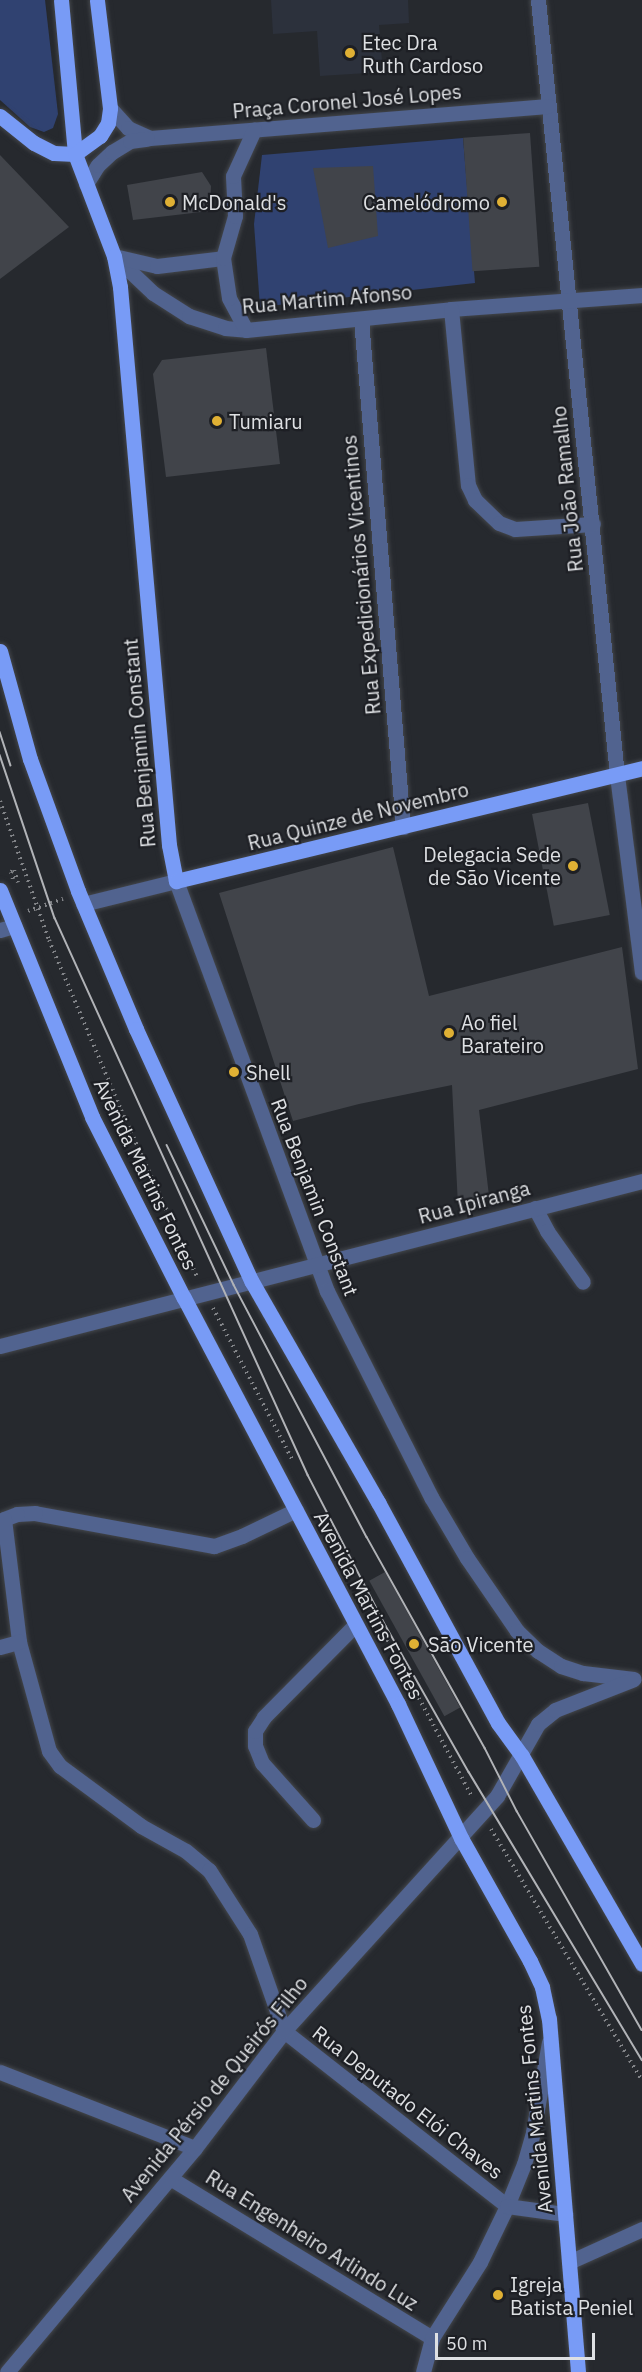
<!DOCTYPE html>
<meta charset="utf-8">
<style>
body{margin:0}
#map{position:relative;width:642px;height:2372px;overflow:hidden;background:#26292e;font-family:"IBM Plex Sans",sans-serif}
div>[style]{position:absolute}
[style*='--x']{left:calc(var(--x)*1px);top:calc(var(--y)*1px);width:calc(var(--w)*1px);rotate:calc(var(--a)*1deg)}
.built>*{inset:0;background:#2c313c}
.green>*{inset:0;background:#304271}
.building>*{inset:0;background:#41444a;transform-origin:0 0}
.path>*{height:4px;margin-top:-2px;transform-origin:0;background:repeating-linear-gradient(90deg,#828488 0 1.5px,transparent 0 6px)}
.roads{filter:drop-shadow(0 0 2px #43464b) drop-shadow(0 0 2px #43464b)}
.minor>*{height:15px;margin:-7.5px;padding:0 7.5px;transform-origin:7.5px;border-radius:7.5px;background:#51638f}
.major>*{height:15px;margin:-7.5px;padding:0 7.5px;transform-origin:7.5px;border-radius:7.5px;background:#789bf6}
.tram>*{height:1.5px;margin:-0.75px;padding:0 0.75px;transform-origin:0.75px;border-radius:0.75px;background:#b1b3b7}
.dots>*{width:16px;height:16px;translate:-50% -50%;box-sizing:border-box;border:3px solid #1d1f24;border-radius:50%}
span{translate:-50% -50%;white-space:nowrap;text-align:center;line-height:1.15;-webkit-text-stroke:4.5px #1d1f24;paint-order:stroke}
.poi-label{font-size:20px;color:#dee0e3}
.left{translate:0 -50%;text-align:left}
.right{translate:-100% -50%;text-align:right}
.street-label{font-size:20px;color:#dee0e3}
.scale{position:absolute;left:435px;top:2333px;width:160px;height:27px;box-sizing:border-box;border:3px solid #dee0e3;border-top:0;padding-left:8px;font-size:18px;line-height:21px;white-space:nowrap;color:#dee0e3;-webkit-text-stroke:4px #1d1f24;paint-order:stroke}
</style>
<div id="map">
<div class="built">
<div style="clip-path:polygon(271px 0,408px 0,409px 23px,379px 25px,383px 72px,320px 76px,317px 31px,273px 34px)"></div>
</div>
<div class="green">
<div style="clip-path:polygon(0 0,45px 0,58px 114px,53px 128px,44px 132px,30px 127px,0 100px)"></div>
<div style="clip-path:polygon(463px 138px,475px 283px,260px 307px,254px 224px,262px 155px)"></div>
</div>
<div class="building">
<div style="left:530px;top:133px;width:134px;height:67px;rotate:86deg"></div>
<div style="clip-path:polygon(0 155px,69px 227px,0 279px)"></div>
<div style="clip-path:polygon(373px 166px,378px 236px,328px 248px,313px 168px)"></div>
<div style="clip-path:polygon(202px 172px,211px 186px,210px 211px,133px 220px,127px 185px)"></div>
<div style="clip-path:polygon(266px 348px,280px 464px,166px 477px,153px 374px,162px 360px)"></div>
<div style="left:588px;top:803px;width:114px;height:57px;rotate:79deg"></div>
<div style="clip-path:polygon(393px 847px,429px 996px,622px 947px,638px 1069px,479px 1110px,489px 1196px,458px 1206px,452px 1085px,359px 1104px,293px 1121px,219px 893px)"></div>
<div style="left:385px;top:1572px;width:155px;height:18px;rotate:61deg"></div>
</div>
<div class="path">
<div style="--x:0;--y:801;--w:147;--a:70.6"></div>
<div style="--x:49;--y:940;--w:185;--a:67"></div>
<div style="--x:121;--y:1110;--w:183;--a:65.5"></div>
<div style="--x:13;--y:879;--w:7;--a:-106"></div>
<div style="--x:11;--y:872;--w:4;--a:-34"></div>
<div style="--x:14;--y:870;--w:13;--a:72"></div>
<div style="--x:28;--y:911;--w:37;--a:-19"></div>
<div style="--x:213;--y:1308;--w:173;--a:62.4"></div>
<div style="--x:379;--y:1624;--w:196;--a:61.7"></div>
<div style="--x:491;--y:1829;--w:293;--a:59"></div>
</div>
<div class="roads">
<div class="minor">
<div style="--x:538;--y:0;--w:779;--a:84.18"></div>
<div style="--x:617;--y:775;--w:199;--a:82.8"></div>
<div style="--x:110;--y:108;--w:27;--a:48"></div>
<div style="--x:128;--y:128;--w:24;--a:24"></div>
<div style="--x:150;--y:138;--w:399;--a:-4.6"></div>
<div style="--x:86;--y:184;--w:22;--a:-58"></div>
<div style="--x:98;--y:165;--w:19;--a:-43"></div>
<div style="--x:112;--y:152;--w:21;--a:-31"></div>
<div style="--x:130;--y:141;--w:17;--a:-7"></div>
<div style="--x:114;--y:256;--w:54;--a:43.5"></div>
<div style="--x:153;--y:293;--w:43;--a:32.6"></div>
<div style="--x:189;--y:316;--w:38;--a:18"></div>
<div style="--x:225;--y:328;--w:21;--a:5"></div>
<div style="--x:246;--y:330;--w:206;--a:-5.8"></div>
<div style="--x:451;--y:309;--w:192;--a:-4.2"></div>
<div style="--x:114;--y:256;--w:44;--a:13.1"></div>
<div style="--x:157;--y:266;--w:66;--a:-6.9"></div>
<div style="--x:451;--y:309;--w:177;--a:84.5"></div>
<div style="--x:468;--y:485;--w:17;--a:65"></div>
<div style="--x:475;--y:500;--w:33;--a:44"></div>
<div style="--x:499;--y:523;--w:17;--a:21"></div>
<div style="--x:515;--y:529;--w:78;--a:-3.7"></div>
<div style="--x:361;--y:319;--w:510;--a:85.27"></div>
<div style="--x:246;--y:330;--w:36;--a:-118"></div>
<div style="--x:229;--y:298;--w:40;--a:-98.5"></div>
<div style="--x:223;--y:258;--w:44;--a:-74.1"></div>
<div style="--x:235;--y:216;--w:40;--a:-92.9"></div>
<div style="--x:233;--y:176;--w:51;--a:-65.5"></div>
<div style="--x:83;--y:904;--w:96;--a:-13.9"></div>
<div style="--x:176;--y:881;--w:437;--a:69.8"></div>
<div style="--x:327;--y:1291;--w:231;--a:63.2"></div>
<div style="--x:431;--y:1497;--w:71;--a:59.5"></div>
<div style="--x:467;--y:1558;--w:88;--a:55.6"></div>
<div style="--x:517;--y:1631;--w:29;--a:44"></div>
<div style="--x:538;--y:1651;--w:27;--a:33"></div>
<div style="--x:561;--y:1666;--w:23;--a:18"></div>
<div style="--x:583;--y:1673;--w:51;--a:6.7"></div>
<div style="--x:0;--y:930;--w:15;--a:-16"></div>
<div style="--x:535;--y:1208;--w:26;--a:62"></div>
<div style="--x:547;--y:1231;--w:62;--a:54.8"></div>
<div style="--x:0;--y:1346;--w:663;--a:-14.41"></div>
<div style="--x:296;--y:1510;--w:60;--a:154.3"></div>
<div style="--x:242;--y:1536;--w:30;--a:160"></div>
<div style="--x:214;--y:1546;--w:182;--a:-169.6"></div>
<div style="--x:35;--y:1513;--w:18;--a:177"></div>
<div style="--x:17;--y:1514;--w:14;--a:159"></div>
<div style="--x:4;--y:1519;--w:124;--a:83"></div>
<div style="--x:19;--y:1642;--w:113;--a:74.6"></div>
<div style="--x:49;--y:1751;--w:19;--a:54"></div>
<div style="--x:60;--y:1766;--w:101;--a:36.5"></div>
<div style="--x:141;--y:1826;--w:51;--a:29.1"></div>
<div style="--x:186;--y:1851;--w:30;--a:40"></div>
<div style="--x:209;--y:1870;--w:76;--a:57.4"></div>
<div style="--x:250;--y:1934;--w:103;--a:70.7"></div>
<div style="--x:284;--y:2031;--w:283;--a:38.1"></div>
<div style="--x:507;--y:2206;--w:45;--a:-68"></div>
<div style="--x:524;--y:2164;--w:33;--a:-74"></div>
<div style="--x:533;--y:2132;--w:91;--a:-79.9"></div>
<div style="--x:0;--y:1647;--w:20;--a:-15"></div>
<div style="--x:313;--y:1820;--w:76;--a:-131.8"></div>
<div style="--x:262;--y:1763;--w:18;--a:-112"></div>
<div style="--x:255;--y:1746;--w:15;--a:-90"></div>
<div style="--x:255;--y:1731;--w:17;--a:-57"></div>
<div style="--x:264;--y:1717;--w:129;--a:-45.3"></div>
<div style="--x:0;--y:2072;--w:209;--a:21.3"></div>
<div style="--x:170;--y:2178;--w:307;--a:31.4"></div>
<div style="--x:569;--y:2262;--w:80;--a:-24.3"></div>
<div style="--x:7;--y:2372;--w:292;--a:-50"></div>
<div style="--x:195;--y:2148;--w:147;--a:-52.7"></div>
<div style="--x:284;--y:2031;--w:317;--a:-47.8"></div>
<div style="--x:497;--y:1796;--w:83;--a:-60.3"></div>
<div style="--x:538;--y:1724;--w:22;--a:-39"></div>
<div style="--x:555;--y:1710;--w:83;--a:-21.3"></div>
<div style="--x:423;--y:2372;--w:35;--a:-75"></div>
<div style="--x:432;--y:2338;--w:90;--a:-57.7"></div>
<div style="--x:480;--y:2262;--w:62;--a:-64.3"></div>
<div style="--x:507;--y:2206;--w:59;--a:7.9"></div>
</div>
<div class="major">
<div style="--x:61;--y:0;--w:155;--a:84.8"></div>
<div style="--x:75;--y:154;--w:109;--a:69.1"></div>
<div style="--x:114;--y:256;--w:32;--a:79"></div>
<div style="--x:120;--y:287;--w:560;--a:84.98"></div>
<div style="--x:169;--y:845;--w:37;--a:79"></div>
<div style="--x:176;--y:881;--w:480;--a:-13.6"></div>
<div style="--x:0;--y:116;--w:43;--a:38.5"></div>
<div style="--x:34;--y:143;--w:22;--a:27"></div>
<div style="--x:54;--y:153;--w:21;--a:3"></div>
<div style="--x:75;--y:154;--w:31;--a:-36"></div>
<div style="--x:100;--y:136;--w:15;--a:-58"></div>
<div style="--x:108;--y:123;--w:15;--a:-82"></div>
<div style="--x:110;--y:108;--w:109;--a:-96.9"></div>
<div style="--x:0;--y:651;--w:112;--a:74.5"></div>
<div style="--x:30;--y:759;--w:140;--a:70"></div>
<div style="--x:78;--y:891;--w:150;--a:67.2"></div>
<div style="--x:136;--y:1029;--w:278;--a:65.4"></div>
<div style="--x:252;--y:1282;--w:254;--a:60.2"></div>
<div style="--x:378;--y:1502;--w:251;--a:61.5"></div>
<div style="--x:498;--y:1723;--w:41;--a:54"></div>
<div style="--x:522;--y:1756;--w:240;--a:60"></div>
<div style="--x:0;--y:890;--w:245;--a:67.9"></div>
<div style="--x:92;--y:1117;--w:203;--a:63.1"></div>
<div style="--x:184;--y:1298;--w:459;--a:62.2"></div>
<div style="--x:398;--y:1704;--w:148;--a:64.8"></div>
<div style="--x:461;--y:1838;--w:141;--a:60.7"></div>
<div style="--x:530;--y:1961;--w:29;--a:65"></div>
<div style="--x:542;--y:1987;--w:33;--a:78"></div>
<div style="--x:549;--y:2019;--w:354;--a:85.3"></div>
</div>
</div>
<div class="tram">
<div style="--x:0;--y:732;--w:35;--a:72"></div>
<div style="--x:0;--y:755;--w:172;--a:71.4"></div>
<div style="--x:55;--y:918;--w:612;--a:65.57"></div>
<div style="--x:308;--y:1475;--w:170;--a:62.7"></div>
<div style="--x:386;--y:1626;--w:168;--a:60.4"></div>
<div style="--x:469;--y:1772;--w:336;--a:59"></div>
<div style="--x:167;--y:1145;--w:155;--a:64.4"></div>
<div style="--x:234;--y:1285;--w:285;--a:62.2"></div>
<div style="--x:367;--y:1537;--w:242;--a:60.8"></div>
<div style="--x:485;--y:1748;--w:71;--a:63.1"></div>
<div style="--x:517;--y:1811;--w:252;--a:60.3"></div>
</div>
<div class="dots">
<div style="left:350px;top:53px;background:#dfb034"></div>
<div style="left:170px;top:202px;background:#dfb034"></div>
<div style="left:502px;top:202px;background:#dfb034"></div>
<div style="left:217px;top:421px;background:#dfb034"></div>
<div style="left:573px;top:866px;background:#dfb034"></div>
<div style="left:449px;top:1033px;background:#dfb034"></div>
<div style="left:234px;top:1072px;background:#dfb034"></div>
<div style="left:414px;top:1644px;background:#dfb034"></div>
<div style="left:498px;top:2295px;background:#dfb034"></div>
</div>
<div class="poi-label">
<span class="left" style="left:362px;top:54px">Etec Dra<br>Ruth Cardoso</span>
<span class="left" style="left:182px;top:202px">McDonald's</span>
<span class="right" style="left:490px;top:202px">Camelódromo</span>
<span class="left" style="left:229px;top:421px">Tumiaru</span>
<span class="right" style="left:561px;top:866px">Delegacia Sede<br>de São Vicente</span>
<span class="left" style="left:461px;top:1034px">Ao fiel<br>Barateiro</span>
<span class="left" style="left:246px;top:1072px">Shell</span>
<span class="left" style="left:428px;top:1644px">São Vicente</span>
<span class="left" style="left:510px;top:2296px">Igreja<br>Batista Peniel</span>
</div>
<div class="street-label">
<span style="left:347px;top:101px;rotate:-5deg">Praça Coronel José Lopes</span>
<span style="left:327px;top:299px;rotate:-5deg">Rua Martim Afonso</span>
<span style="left:567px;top:489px;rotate:-96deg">Rua João Ramalho</span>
<span style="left:361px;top:575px;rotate:-95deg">Rua Expedicionários Vicentinos</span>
<span style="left:139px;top:743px;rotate:-95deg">Rua Benjamin Constant</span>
<span style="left:358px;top:816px;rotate:-14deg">Rua Quinze de Novembro</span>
<span style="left:146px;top:1174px;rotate:64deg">Avenida Martins Fontes</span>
<span style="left:315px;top:1197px;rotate:69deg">Rua Benjamin Constant</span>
<span style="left:474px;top:1202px;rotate:-15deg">Rua Ipiranga</span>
<span style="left:369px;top:1605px;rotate:62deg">Avenida Martins Fontes</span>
<span style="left:214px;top:2089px;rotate:-51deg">Avenida Pérsio de Queirós Filho</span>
<span style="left:408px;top:2102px;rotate:38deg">Rua Deputado Elói Chaves</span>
<span style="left:534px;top:2109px;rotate:-96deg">Avenida Martins Fontes</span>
<span style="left:312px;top:2240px;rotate:32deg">Rua Engenheiro Arlindo Luz</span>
</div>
<div class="scale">50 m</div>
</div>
